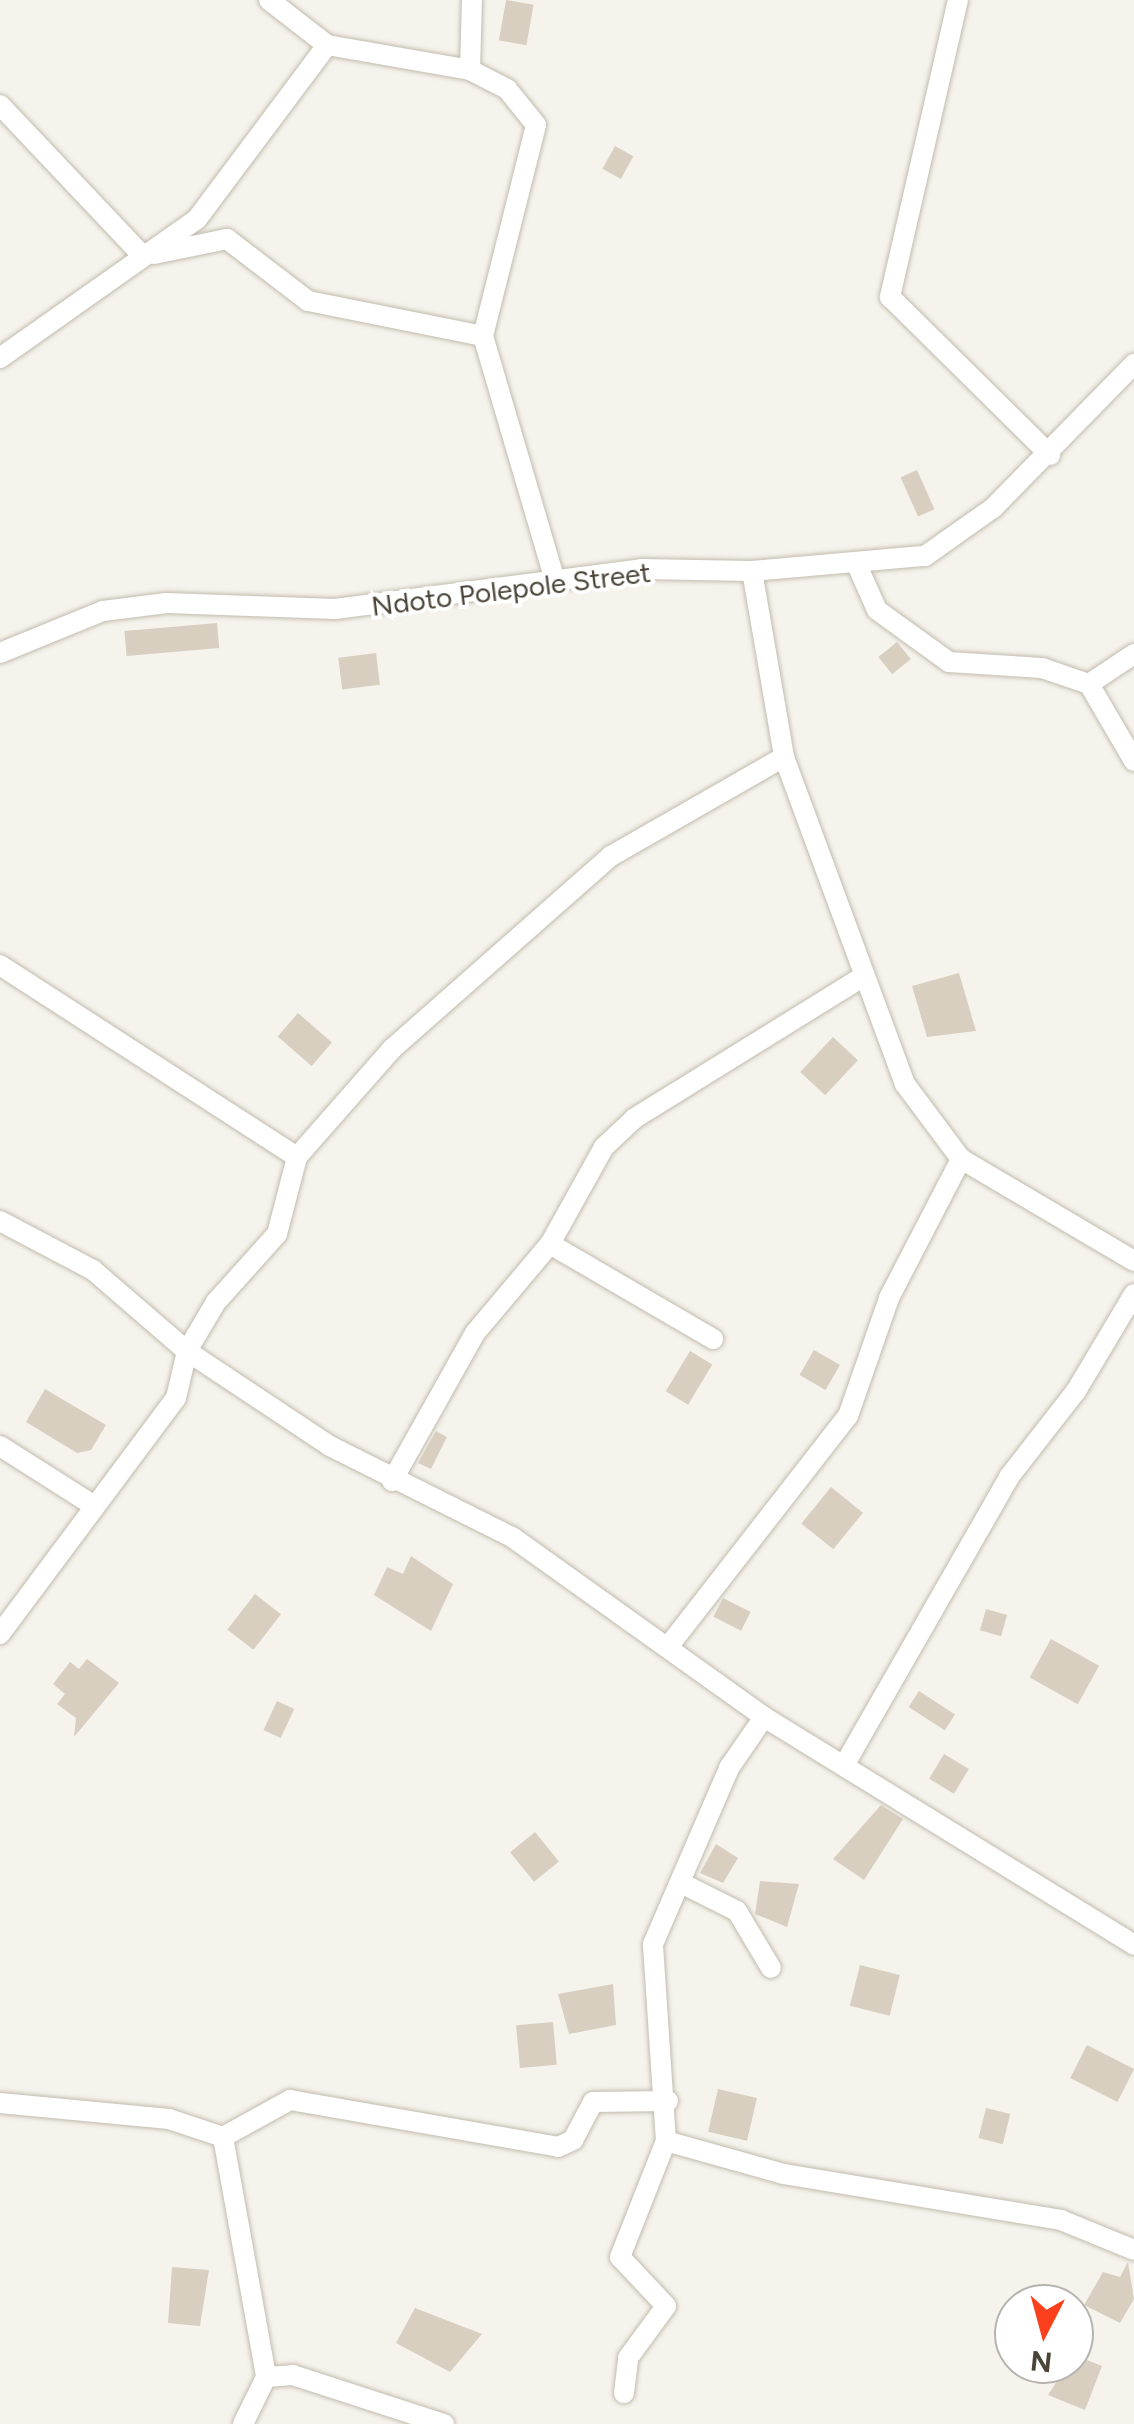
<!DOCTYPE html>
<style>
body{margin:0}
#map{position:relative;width:1134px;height:2424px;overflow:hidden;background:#f6f3ec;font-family:Figtree,sans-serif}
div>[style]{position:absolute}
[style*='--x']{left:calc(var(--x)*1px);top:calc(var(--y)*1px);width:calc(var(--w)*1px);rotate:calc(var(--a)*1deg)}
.building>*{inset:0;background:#d8cfc1;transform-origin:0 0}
.roads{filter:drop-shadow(0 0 2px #c2bbae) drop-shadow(0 0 2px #c2bbae)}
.street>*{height:20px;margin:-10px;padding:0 10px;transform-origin:10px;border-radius:10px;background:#fff}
span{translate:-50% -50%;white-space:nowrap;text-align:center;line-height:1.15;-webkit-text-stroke:8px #fff;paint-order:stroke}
.street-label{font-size:28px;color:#4b4439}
.north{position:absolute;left:994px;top:2284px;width:100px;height:100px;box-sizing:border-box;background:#fff;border:2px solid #b7b4b0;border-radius:50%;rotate:186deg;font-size:28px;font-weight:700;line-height:40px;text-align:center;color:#4b4439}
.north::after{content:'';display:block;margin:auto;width:35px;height:45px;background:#fc3f1d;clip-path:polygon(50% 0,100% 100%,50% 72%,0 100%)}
</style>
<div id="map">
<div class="building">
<div style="left:506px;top:0;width:28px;height:41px;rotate:10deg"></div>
<div style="left:615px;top:146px;width:21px;height:26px;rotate:29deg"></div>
<div style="left:917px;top:470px;width:43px;height:18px;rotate:66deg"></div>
<div style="left:217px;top:623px;width:25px;height:93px;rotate:85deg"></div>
<div style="left:897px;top:642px;width:22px;height:24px;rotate:51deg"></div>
<div style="left:376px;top:653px;width:32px;height:38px;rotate:83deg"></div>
<div style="clip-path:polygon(959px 973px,976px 1031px,927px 1037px,912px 986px)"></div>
<div style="left:298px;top:1013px;width:45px;height:31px;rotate:41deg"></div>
<div style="left:833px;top:1037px;width:34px;height:48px;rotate:43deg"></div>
<div style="left:814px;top:1350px;width:30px;height:29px;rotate:30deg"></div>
<div style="left:690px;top:1351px;width:26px;height:47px;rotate:31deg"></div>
<div style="clip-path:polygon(45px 1389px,106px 1425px,91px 1450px,77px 1453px,26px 1422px)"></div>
<div style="clip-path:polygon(436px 1431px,447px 1437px,431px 1469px,418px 1463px)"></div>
<div style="left:831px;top:1487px;width:41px;height:47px;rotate:39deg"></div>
<div style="clip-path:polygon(411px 1556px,453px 1584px,431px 1631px,374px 1595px,387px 1567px,403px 1574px)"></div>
<div style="left:255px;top:1594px;width:33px;height:45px;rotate:38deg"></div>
<div style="left:723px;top:1598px;width:31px;height:21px;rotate:27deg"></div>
<div style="left:986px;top:1609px;width:22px;height:22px;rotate:16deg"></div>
<div style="left:1051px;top:1639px;width:55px;height:44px;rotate:29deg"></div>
<div style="clip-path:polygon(87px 1659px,119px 1683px,74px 1737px,76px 1718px,57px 1704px,65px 1694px,53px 1684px,70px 1662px,79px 1669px)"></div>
<div style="left:919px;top:1691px;width:43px;height:19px;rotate:33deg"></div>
<div style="left:277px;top:1701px;width:19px;height:32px;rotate:25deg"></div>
<div style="left:944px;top:1754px;width:29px;height:29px;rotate:31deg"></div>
<div style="clip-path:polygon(881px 1805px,903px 1819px,864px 1880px,833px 1859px)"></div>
<div style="left:535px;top:1832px;width:38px;height:32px;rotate:51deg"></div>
<div style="clip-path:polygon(716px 1844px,738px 1858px,723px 1883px,700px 1873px)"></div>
<div style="clip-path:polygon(760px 1881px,799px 1884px,787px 1927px,755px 1914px)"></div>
<div style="left:860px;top:1965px;width:41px;height:42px;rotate:14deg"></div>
<div style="clip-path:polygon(613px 1984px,616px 2025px,569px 2034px,558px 1994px)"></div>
<div style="left:553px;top:2022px;width:43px;height:37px;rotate:85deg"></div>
<div style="left:1087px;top:2045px;width:53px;height:37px;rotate:27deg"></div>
<div style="left:718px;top:2089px;width:40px;height:44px;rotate:13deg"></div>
<div style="left:986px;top:2108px;width:25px;height:31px;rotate:14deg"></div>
<div style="clip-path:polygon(1128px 2262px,1134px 2299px,1120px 2323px,1084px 2305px,1103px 2272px,1120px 2277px)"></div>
<div style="clip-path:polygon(172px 2267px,209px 2270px,200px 2326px,168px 2323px)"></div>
<div style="clip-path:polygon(415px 2308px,482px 2334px,450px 2372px,396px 2343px)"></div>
<div style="clip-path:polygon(1074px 2355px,1102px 2366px,1085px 2410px,1048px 2395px)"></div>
</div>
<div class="roads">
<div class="street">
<div style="--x:269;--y:0;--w:73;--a:37.8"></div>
<div style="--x:327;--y:45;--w:145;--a:9.9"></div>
<div style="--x:470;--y:70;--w:42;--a:27.2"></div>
<div style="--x:507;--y:89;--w:46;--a:51.1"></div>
<div style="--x:536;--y:125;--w:218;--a:104.1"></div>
<div style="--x:483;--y:336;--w:251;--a:73.6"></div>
<div style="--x:958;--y:0;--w:305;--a:102.9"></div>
<div style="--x:890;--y:297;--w:225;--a:44.6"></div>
<div style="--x:470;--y:70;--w:70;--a:-88.4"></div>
<div style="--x:0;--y:105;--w:205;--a:46.6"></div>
<div style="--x:154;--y:254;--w:75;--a:-11.6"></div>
<div style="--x:227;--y:239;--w:102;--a:37.4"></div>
<div style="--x:308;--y:301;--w:178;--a:11.3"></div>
<div style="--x:0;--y:358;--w:241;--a:-35.2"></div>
<div style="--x:197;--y:219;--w:217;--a:-53.2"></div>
<div style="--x:857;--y:565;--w:49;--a:66"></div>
<div style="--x:877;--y:610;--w:89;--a:35.8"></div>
<div style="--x:949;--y:662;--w:93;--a:3.7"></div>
<div style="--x:1042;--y:668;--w:50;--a:18.8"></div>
<div style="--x:1089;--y:684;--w:89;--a:59.7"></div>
<div style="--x:752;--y:571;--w:189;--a:80.2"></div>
<div style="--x:784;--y:757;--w:349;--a:69.7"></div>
<div style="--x:905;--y:1084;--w:94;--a:53.3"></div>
<div style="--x:961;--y:1159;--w:201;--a:30.5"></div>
<div style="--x:0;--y:653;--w:111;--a:-22.2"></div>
<div style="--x:103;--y:611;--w:64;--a:-7.2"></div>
<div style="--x:166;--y:603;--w:169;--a:2"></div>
<div style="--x:335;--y:609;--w:309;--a:-7.4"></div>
<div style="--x:641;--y:569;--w:111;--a:1"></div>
<div style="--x:752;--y:571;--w:174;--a:-5"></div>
<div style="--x:925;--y:556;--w:83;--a:-35.2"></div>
<div style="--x:993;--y:508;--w:202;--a:-45.6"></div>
<div style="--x:1089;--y:684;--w:54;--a:-33.7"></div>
<div style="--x:0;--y:965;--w:354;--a:32.9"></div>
<div style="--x:0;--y:1221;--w:105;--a:27.8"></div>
<div style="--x:93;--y:1270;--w:124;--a:40.8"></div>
<div style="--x:187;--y:1351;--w:172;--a:33.6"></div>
<div style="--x:330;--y:1446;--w:203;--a:26.6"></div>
<div style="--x:512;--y:1537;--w:310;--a:35.5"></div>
<div style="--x:764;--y:1717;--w:435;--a:31.6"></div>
<div style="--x:550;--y:1244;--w:189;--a:30.2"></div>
<div style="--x:0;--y:1446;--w:110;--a:32.4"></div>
<div style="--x:392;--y:1481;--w:170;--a:-60.7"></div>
<div style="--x:475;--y:1333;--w:116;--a:-49.9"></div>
<div style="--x:550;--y:1244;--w:111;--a:-60.9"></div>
<div style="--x:604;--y:1147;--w:42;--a:-43.1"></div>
<div style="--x:635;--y:1118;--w:267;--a:-31.8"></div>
<div style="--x:0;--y:1634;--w:294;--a:-53.3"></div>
<div style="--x:176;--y:1398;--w:48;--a:-76.8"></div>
<div style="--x:187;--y:1351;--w:57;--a:-59.4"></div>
<div style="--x:216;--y:1302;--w:91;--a:-48.1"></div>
<div style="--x:277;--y:1234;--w:80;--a:-75.4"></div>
<div style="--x:297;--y:1157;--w:144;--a:-48.7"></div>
<div style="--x:392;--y:1049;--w:292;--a:-41.4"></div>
<div style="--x:611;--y:856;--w:199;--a:-29.8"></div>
<div style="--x:671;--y:1643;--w:288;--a:-52.1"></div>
<div style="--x:848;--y:1416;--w:125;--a:-70.8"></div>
<div style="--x:889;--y:1298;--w:157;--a:-62.6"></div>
<div style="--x:846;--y:1762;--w:328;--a:-60.2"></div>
<div style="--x:1009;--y:1477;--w:109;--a:-52.1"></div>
<div style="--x:1076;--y:1391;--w:113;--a:-59.1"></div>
<div style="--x:685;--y:1885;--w:58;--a:26.6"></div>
<div style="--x:737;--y:1911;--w:66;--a:59.2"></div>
<div style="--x:0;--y:2103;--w:170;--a:5.4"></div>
<div style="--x:169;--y:2119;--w:57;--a:18.4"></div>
<div style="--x:223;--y:2137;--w:244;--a:79.8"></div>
<div style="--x:223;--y:2137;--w:77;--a:-28.9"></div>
<div style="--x:290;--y:2100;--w:272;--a:9.9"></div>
<div style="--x:558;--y:2147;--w:17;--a:-25"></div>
<div style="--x:573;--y:2140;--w:43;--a:-62.2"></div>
<div style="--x:593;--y:2102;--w:75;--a:-0.8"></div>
<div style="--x:666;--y:2141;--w:123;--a:15.6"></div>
<div style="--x:784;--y:2174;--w:281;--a:9.4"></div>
<div style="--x:1061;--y:2220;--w:79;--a:22.3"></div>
<div style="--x:624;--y:2393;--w:35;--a:-83"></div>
<div style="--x:628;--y:2358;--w:64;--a:-53.8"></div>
<div style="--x:666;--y:2306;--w:67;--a:-133.2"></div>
<div style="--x:620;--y:2257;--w:125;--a:-68.4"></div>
<div style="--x:666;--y:2141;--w:197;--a:-93.8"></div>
<div style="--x:653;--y:1944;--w:192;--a:-66.6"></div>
<div style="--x:729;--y:1768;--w:62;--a:-55.5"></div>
<div style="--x:243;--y:2424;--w:52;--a:-63.9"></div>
<div style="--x:266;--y:2377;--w:27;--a:-4"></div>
<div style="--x:293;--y:2375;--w:159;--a:18"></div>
</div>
</div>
<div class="street-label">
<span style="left:511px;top:589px;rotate:-7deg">Ndoto Polepole Street</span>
</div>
<div class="north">N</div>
</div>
